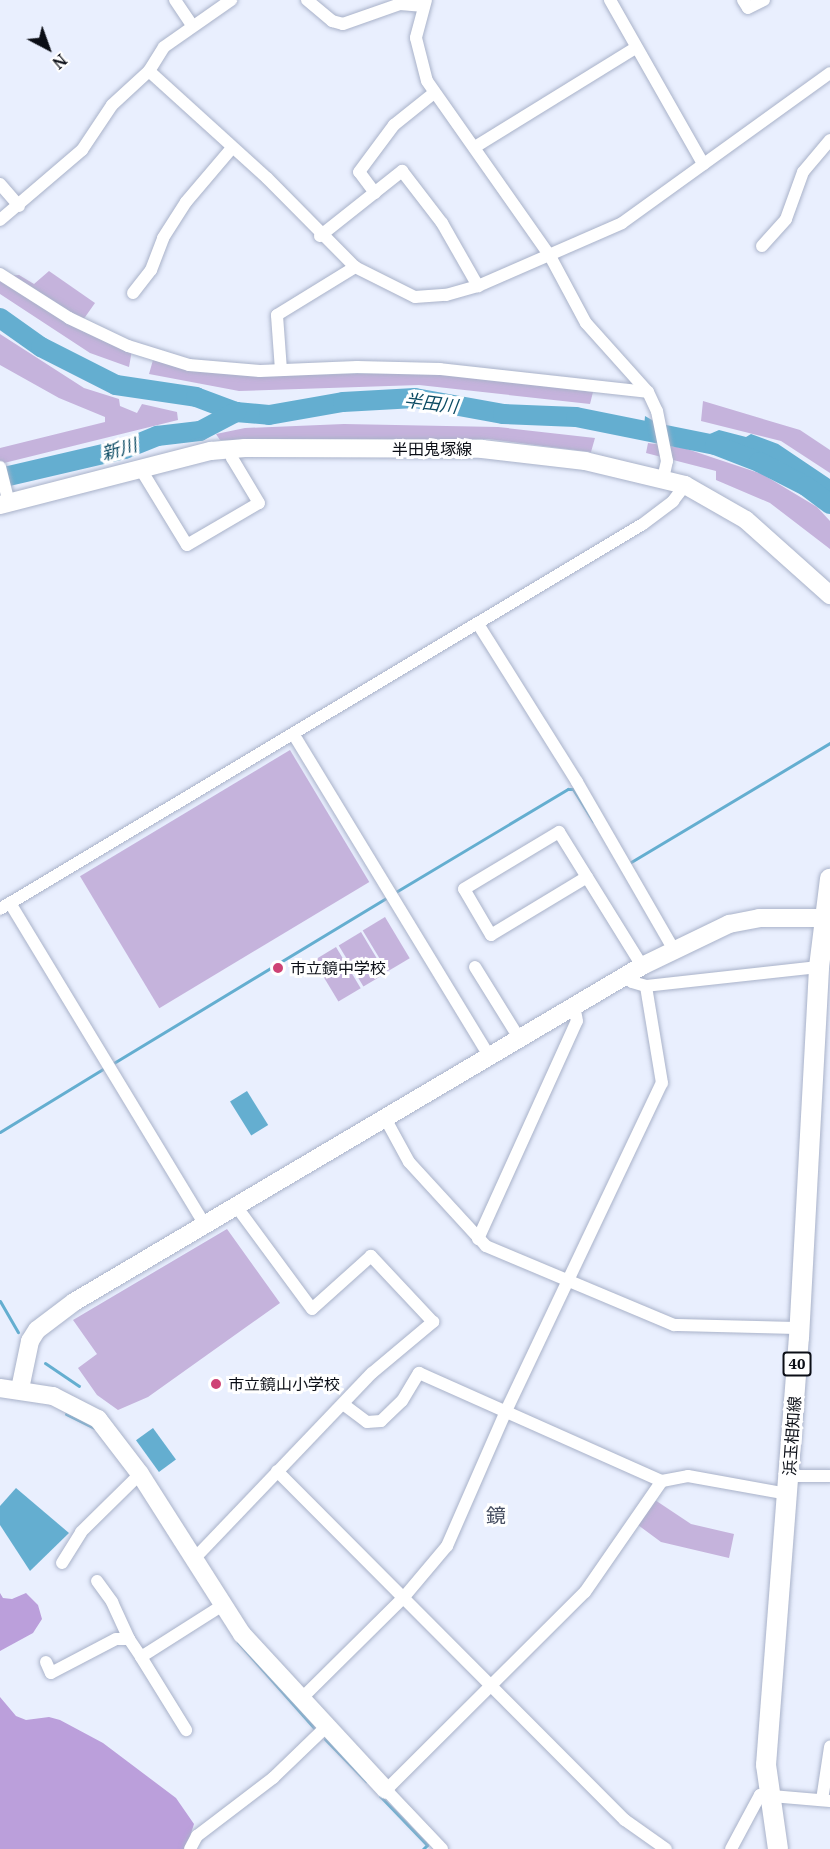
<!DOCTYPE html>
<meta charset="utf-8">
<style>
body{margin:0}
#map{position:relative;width:830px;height:1849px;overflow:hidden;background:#e9effe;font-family:"Noto Serif","Noto Sans JP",serif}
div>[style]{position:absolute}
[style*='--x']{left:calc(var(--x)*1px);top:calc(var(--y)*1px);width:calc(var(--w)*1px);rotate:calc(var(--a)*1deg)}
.green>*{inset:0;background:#c5b3dc;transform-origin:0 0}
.forest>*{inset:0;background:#bb9fdb}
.water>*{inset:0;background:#64aed0;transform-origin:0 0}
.stream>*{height:3px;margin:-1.5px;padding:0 1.5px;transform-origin:1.5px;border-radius:1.5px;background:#64aed0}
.river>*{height:20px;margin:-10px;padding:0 10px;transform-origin:10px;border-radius:10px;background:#64aed0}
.roads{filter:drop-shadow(0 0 2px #a9b2c9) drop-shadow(0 0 2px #a9b2c9)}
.street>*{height:12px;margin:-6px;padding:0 6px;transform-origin:6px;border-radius:6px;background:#fff}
.secondary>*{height:18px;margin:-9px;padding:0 9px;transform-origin:9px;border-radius:9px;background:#fff}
.primary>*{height:20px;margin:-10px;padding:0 10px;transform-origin:10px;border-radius:10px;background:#fff}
.dots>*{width:16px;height:16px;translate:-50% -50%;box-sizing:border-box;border:3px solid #fff;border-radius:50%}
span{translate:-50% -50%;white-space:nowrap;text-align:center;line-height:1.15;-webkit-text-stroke:6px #fff;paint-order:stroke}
.shield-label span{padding:2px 4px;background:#fff;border:2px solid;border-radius:4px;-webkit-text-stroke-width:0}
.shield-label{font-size:15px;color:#0b0e16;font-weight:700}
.street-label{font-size:16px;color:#0b0e16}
.poi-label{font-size:16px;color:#0b0e16}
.left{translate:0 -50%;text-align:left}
.water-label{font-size:18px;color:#0d4c64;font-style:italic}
.quarter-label{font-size:20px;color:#464e61}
.north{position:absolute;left:18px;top:18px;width:60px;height:60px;-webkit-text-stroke:4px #fff;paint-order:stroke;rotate:139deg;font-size:16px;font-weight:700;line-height:24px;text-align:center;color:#0b0e16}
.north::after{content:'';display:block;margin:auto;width:21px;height:27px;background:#0b0e16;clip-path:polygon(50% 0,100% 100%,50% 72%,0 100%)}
</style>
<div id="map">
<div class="green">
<div style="clip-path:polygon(49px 271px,95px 303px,83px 320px,132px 350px,129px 367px,90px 353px,0 294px,0 281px,6px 276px,19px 275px,34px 284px)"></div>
<div style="clip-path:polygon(0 334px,84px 388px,119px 399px,120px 406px,137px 413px,142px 404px,177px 412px,178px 420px,0 464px,0 448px,105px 422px,105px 417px,59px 398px,0 365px)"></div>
<div style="clip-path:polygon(153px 360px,187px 370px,256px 376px,434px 372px,593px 392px,590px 404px,419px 385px,239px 391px,149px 374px)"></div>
<div style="clip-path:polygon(703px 401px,800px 430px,830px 450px,830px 473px,781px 441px,701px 421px)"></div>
<div style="clip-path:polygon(344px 424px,498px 427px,595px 438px,591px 452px,488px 439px,220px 440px,216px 434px,245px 428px)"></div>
<div style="clip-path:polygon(648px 443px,684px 448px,762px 474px,817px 507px,830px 521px,830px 549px,770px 503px,716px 480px,716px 471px,646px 453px)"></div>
<div style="left:290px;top:750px;width:154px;height:245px;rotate:59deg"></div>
<div style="left:385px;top:917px;width:48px;height:26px;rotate:59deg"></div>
<div style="left:361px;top:932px;width:48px;height:26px;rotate:59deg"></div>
<div style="left:336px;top:947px;width:48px;height:26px;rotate:59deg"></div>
<div style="clip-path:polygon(227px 1229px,280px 1303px,148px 1397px,118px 1410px,97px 1395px,78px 1368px,97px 1354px,73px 1320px)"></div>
<div style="clip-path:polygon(655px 1500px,691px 1524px,734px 1534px,729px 1558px,661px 1542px,638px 1525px)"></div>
</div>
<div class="forest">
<div style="clip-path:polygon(0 1593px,3px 1598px,12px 1599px,26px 1593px,38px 1605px,42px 1619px,33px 1633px,0 1651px)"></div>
<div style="clip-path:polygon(0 1697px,16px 1716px,26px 1720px,49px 1717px,60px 1720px,103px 1743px,176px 1798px,194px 1824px,186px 1849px,0 1849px)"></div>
</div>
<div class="water">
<div style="clip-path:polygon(645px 416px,673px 432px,698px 432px,705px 436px,719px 430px,746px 437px,751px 434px,778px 444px,830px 479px,830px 510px,808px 483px,780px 462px,742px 458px,705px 444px,701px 446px,700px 438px,685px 439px,679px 445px,643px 440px)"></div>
<div style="left:247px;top:1091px;width:40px;height:20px;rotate:58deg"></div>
<div style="left:153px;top:1428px;width:39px;height:21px;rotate:54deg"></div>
<div style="clip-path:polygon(16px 1488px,69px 1533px,30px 1571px,0 1525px,0 1506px)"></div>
</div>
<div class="stream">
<div style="--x:631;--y:862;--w:232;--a:-30.9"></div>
<div style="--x:394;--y:893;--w:203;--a:-30.9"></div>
<div style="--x:568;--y:789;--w:5;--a:0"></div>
<div style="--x:573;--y:789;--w:38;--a:58"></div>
<div style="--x:112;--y:1064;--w:323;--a:-31.2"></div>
<div style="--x:0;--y:1132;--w:124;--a:-31.5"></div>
<div style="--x:0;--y:1301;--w:36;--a:60"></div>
<div style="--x:45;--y:1363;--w:41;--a:34.1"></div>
<div style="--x:66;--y:1414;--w:32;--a:26"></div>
<div style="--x:238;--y:1642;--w:115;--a:48.5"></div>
<div style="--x:325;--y:1739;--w:59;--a:45.7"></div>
<div style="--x:380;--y:1796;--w:68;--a:46.2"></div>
<div style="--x:427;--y:1845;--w:6;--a:135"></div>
</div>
<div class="river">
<div style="--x:0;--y:318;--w:50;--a:35.3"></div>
<div style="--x:41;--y:347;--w:84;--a:26.9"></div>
<div style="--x:116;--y:385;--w:81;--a:8.5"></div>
<div style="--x:196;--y:397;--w:43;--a:20.6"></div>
<div style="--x:236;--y:412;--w:33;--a:5"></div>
<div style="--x:269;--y:415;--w:75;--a:-10"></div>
<div style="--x:343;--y:402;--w:72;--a:-3.2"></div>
<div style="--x:415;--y:398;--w:89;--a:10.3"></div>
<div style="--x:503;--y:414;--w:73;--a:2.4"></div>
<div style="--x:576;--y:417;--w:142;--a:11.4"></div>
<div style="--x:715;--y:445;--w:47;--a:21.1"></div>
<div style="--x:759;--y:462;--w:53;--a:27.1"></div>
<div style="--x:806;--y:486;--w:30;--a:37"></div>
<div style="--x:0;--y:478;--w:128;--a:-13.1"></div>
<div style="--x:125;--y:449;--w:35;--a:-22"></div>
<div style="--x:157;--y:436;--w:43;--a:-6.6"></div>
<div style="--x:200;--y:431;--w:41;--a:-27.8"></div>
</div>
<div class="roads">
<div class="street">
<div style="--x:175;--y:0;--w:30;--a:56"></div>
<div style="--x:307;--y:0;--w:33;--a:40"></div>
<div style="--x:332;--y:21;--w:11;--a:15"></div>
<div style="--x:343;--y:24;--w:60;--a:-19.3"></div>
<div style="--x:400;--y:4;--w:21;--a:5"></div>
<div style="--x:426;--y:0;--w:39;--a:105"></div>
<div style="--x:416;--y:38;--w:44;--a:75.7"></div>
<div style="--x:427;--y:81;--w:214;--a:54.9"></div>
<div style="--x:550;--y:256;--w:76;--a:61.8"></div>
<div style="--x:586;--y:323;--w:93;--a:48.1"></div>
<div style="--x:648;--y:392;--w:21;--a:65"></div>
<div style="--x:657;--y:411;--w:51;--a:78.7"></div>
<div style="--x:667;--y:461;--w:17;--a:103"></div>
<div style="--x:610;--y:0;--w:189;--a:60.4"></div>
<div style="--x:743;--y:0;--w:9;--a:58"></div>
<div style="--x:748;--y:8;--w:18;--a:-27"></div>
<div style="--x:149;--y:71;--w:159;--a:42.2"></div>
<div style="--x:267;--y:178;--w:125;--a:45.3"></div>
<div style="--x:355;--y:267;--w:67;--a:26.6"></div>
<div style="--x:415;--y:297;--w:31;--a:-4"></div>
<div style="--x:446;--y:295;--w:33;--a:-16"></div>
<div style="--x:478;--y:286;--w:157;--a:-23.6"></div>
<div style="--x:622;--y:223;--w:256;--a:-35.8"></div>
<div style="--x:475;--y:147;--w:188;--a:-31.7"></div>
<div style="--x:0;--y:184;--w:29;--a:49"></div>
<div style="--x:375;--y:193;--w:26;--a:-127"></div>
<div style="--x:359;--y:172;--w:59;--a:-53.3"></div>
<div style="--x:394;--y:125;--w:51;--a:-38.7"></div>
<div style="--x:0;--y:220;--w:108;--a:-40.5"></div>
<div style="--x:82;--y:150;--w:54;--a:-56.3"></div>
<div style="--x:112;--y:105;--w:50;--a:-42.6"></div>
<div style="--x:149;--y:71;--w:28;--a:-58"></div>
<div style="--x:164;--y:47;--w:82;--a:-35"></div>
<div style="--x:320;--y:236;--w:105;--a:-38.4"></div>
<div style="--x:402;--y:171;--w:66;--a:52.4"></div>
<div style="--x:442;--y:223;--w:73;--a:60.3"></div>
<div style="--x:762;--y:246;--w:36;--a:-48"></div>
<div style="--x:786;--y:219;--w:50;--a:-70.1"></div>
<div style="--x:803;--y:172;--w:42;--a:-49.8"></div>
<div style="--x:0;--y:274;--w:82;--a:32.5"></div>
<div style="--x:69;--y:318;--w:65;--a:25.4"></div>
<div style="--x:128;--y:346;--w:64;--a:17.3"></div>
<div style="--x:189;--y:365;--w:71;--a:4.8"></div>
<div style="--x:260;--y:371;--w:97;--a:-2.4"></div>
<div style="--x:357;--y:367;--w:83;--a:1.4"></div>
<div style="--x:440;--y:369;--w:209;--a:6.3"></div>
<div style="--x:133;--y:293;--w:29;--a:-52"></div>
<div style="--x:151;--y:270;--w:34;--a:-69"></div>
<div style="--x:163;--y:238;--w:43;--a:-57.4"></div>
<div style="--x:186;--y:202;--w:71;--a:-49.6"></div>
<div style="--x:281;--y:370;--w:55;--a:-94.2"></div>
<div style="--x:277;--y:315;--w:92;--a:-31.6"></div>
<div style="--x:0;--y:467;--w:36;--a:76"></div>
<div style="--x:140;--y:468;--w:90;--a:58.6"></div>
<div style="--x:187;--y:545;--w:83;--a:-30.3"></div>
<div style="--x:259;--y:503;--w:52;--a:-121"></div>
<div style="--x:232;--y:458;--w:9;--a:-96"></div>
<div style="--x:478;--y:624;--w:186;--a:57.9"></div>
<div style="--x:577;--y:782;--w:192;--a:60"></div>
<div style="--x:294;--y:735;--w:376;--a:58.7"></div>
<div style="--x:587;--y:877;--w:112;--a:148.9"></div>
<div style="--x:491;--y:935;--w:53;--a:-120.4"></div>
<div style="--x:464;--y:889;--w:111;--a:-31"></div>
<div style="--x:559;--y:832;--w:158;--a:58.2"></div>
<div style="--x:10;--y:903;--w:376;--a:58.8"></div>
<div style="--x:0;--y:909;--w:749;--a:-30.91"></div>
<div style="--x:643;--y:524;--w:38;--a:-37"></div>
<div style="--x:673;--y:501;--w:20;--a:-53"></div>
<div style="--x:475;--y:967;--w:84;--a:58.2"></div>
<div style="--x:626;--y:975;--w:9;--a:49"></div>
<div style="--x:632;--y:982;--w:15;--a:16"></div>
<div style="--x:646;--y:986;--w:174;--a:-6.3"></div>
<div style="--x:385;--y:1118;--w:50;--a:61.4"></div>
<div style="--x:409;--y:1162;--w:114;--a:47.5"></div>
<div style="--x:486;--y:1246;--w:204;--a:22.8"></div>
<div style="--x:674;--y:1325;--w:126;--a:1.4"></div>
<div style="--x:478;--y:1239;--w:239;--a:-65.6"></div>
<div style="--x:577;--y:1021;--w:15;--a:-101"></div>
<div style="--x:343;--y:1404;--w:30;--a:37"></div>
<div style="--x:367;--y:1422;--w:14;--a:-4"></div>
<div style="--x:381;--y:1421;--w:29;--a:-44"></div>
<div style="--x:402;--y:1401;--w:33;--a:-59"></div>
<div style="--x:419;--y:1373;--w:266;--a:24"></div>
<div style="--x:277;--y:1471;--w:493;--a:45.1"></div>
<div style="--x:625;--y:1820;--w:50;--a:35.3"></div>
<div style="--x:790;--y:1476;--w:40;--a:0"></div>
<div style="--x:194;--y:1559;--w:257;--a:-46.3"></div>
<div style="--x:372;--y:1373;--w:80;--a:-39.9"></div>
<div style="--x:433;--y:1322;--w:91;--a:-133.2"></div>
<div style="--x:371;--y:1256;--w:79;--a:138.1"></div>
<div style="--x:312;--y:1309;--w:128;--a:-126.4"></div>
<div style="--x:62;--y:1563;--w:36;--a:-58"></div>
<div style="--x:81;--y:1532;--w:83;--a:-44.5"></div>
<div style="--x:97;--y:1581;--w:26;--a:54"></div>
<div style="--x:112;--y:1602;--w:41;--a:65.3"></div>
<div style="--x:141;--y:1657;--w:86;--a:58.3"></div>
<div style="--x:46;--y:1662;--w:12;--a:66"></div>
<div style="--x:51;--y:1673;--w:73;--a:-27.6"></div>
<div style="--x:116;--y:1639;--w:13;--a:0"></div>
<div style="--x:129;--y:1639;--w:22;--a:56"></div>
<div style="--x:141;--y:1657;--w:97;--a:-32.4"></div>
<div style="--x:300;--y:1700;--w:146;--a:-44.7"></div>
<div style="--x:404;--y:1597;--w:67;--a:-49.9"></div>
<div style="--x:447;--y:1546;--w:147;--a:-66.4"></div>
<div style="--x:506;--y:1411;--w:363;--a:-64.6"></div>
<div style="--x:662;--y:1083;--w:98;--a:-99.4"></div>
<div style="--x:822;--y:1800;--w:54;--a:-81.4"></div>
<div style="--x:190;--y:1849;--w:15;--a:-62"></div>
<div style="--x:197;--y:1836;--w:96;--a:-37.3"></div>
<div style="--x:273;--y:1778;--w:74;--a:-43.9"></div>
<div style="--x:442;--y:1849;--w:81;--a:-133.5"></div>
<div style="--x:386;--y:1790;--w:281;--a:-44.9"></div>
<div style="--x:585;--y:1592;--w:135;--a:-55.3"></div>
<div style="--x:662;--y:1481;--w:26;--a:-11"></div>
<div style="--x:688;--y:1476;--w:102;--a:10.2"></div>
<div style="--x:731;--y:1849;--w:61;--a:-61.8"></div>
<div style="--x:760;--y:1795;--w:70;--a:4.9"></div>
</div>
<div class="secondary">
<div style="--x:0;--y:505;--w:218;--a:-14.4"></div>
<div style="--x:211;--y:451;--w:34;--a:-5"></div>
<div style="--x:245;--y:448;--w:237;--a:0.2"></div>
<div style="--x:482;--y:449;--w:104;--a:6.6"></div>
<div style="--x:585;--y:461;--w:103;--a:13.5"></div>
<div style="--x:685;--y:485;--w:70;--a:29.8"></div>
<div style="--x:746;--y:520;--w:113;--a:41.8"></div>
<div style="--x:0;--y:1388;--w:54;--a:8.6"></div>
<div style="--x:53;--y:1396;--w:51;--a:27.1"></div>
<div style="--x:98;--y:1419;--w:69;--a:52.6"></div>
<div style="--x:140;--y:1474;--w:190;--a:57.5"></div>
<div style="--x:242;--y:1634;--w:212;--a:47.3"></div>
<div style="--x:20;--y:1389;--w:49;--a:-78.2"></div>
<div style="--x:30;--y:1341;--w:13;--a:-58"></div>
<div style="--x:37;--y:1330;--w:46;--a:-37.1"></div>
<div style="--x:74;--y:1302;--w:660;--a:-30.61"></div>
<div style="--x:642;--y:966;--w:97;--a:-25.8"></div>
<div style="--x:729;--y:924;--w:31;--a:-11"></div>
<div style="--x:759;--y:918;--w:71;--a:0"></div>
</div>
<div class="primary">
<div style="--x:778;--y:1849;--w:85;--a:-98.1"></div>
<div style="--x:766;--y:1765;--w:428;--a:-85.6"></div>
<div style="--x:799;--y:1338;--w:372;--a:-86.9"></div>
<div style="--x:819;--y:967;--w:89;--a:-82.9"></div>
</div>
</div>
<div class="dots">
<div style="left:278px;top:968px;background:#ce4275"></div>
<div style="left:216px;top:1384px;background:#ce4275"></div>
</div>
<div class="shield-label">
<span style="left:797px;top:1364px">40</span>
</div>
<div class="street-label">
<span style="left:432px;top:449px">半田鬼塚線</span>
<span style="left:792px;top:1436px;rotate:-86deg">浜玉相知線</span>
</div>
<div class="poi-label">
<span class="left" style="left:290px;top:968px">市立鏡中学校</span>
<span class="left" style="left:228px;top:1384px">市立鏡山小学校</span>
</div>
<div class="water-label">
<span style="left:431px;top:403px;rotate:7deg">半田川</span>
<span style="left:119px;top:449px;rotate:-16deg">新川</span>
</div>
<div class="quarter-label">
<span style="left:496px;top:1515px">鏡</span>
</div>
<div class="north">N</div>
</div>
